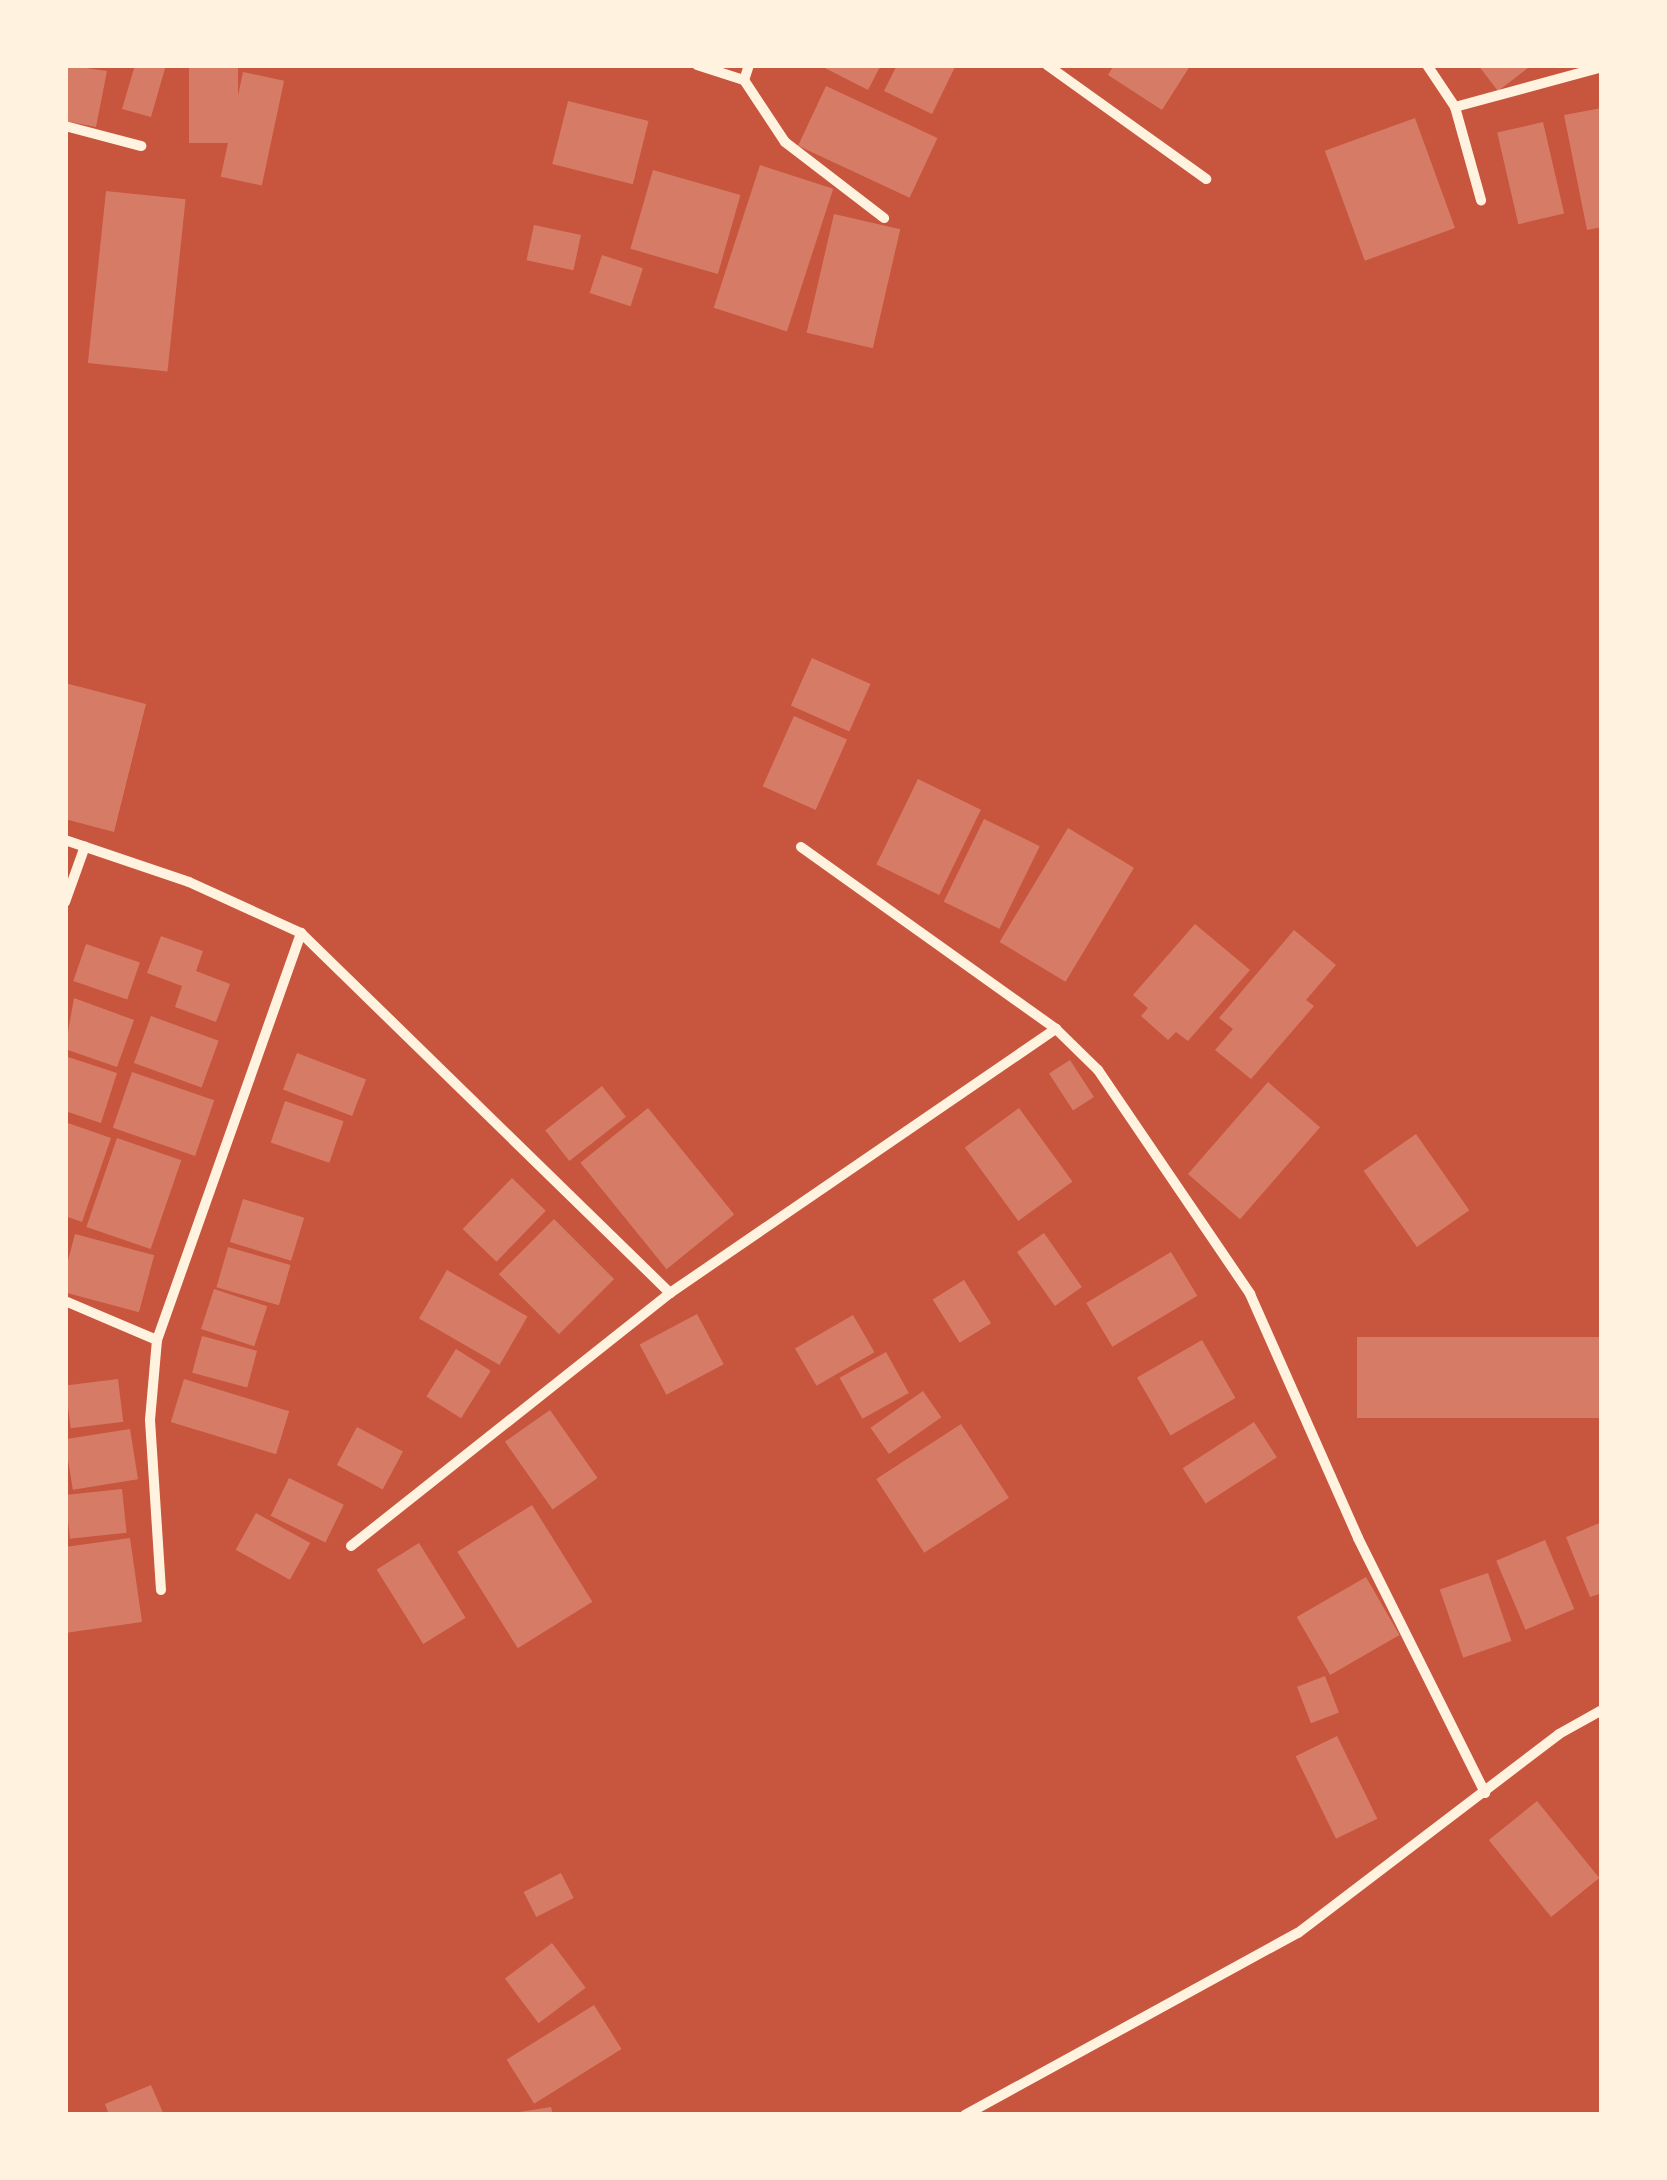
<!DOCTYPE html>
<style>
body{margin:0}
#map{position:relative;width:1667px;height:2180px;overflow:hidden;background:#c8553d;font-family:"Crimson Pro",serif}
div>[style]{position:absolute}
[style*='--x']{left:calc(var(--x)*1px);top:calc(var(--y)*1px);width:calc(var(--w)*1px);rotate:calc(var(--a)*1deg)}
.building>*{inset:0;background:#d67c66;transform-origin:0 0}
.minor>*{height:10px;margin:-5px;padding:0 5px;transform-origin:5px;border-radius:5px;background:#fff3e0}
span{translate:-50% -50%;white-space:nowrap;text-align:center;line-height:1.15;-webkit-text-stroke:10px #fff3e0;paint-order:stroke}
.frame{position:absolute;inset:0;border:68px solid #fff3e0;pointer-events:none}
</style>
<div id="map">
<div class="building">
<div style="clip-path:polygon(65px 65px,107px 71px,96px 127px,65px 121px)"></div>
<div style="clip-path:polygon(135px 65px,166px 65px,151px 117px,122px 109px)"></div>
<div style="left:189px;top:65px;width:49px;height:78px"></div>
<div style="clip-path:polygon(819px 65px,881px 65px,868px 90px)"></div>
<div style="clip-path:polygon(897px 65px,956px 65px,932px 114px,884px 91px)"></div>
<div style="clip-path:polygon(1114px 65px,1188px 65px,1190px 66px,1162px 110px,1108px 75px)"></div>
<div style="clip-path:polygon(1478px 65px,1532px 65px,1498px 91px)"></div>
<div style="left:243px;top:72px;width:42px;height:107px;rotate:12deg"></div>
<div style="left:826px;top:86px;width:123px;height:66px;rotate:25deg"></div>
<div style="left:568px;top:101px;width:83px;height:65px;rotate:14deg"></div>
<div style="clip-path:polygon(1602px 108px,1602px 227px,1587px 230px,1564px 115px)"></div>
<div style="left:1415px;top:118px;width:117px;height:96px;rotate:70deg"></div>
<div style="left:1543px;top:122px;width:94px;height:47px;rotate:77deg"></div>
<div style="left:760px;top:165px;width:77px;height:150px;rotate:18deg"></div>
<div style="left:653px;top:170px;width:91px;height:82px;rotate:16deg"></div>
<div style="left:106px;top:191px;width:80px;height:173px;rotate:6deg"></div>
<div style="left:834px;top:214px;width:68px;height:122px;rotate:13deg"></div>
<div style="left:534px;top:225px;width:48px;height:36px;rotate:12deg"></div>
<div style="left:602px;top:255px;width:43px;height:40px;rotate:18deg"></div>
<div style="left:812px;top:658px;width:64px;height:52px;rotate:24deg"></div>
<div style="clip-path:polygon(65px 683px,146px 704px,114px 832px,65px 819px)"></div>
<div style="left:794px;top:716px;width:58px;height:77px;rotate:24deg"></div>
<div style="left:918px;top:779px;width:70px;height:95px;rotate:26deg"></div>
<div style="left:984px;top:819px;width:62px;height:92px;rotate:26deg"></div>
<div style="left:1068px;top:828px;width:77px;height:133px;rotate:31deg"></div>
<div style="clip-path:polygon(1195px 924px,1250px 970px,1188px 1041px,1176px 1032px,1168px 1040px,1141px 1016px,1148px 1008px,1133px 995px)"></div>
<div style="clip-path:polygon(1294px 930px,1336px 965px,1306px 1000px,1314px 1006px,1251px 1079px,1215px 1050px,1233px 1029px,1219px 1018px)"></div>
<div style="clip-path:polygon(161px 936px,203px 951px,196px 971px,230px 984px,216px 1022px,175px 1007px,182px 986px,147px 973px)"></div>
<div style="left:86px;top:944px;width:57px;height:39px;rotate:19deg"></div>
<div style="clip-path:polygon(74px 998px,134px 1020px,117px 1067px,65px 1049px)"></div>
<div style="left:151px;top:1016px;width:72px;height:50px;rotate:20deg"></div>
<div style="left:297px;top:1053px;width:74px;height:39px;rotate:21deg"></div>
<div style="clip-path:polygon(65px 1056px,117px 1073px,101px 1123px,65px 1111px)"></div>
<div style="left:1070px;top:1060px;width:44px;height:25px;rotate:57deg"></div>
<div style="left:132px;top:1072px;width:87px;height:59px;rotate:19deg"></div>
<div style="left:1268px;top:1082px;width:69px;height:122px;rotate:41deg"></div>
<div style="left:602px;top:1086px;width:39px;height:72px;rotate:52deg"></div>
<div style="left:285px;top:1101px;width:62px;height:44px;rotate:19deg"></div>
<div style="left:648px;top:1108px;width:137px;height:87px;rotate:51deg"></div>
<div style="left:1019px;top:1108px;width:91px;height:67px;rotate:54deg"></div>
<div style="clip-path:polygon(65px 1122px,111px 1138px,82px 1222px,65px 1216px)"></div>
<div style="left:1416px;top:1134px;width:93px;height:64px;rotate:55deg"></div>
<div style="left:117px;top:1138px;width:68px;height:94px;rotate:19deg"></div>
<div style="left:512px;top:1178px;width:47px;height:71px;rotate:44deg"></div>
<div style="left:243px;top:1199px;width:64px;height:45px;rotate:17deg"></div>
<div style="left:554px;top:1219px;width:85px;height:78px;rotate:45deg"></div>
<div style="left:1044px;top:1233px;width:66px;height:33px;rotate:55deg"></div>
<div style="left:75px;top:1234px;width:82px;height:59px;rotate:15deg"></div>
<div style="left:228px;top:1247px;width:65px;height:42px;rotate:16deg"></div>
<div style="left:1171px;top:1252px;width:51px;height:99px;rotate:59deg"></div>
<div style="left:447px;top:1270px;width:93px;height:56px;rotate:30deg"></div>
<div style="left:964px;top:1280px;width:51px;height:37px;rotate:58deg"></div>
<div style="left:214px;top:1289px;width:56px;height:42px;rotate:18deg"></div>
<div style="left:697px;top:1314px;width:57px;height:65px;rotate:62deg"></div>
<div style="left:853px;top:1315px;width:43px;height:67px;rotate:60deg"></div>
<div style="left:202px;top:1336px;width:57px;height:38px;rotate:15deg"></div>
<div style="left:1602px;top:1337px;width:81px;height:245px;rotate:90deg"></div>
<div style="left:1202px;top:1340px;width:67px;height:75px;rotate:60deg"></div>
<div style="left:456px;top:1349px;width:41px;height:56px;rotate:32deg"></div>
<div style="left:886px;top:1352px;width:47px;height:53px;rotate:61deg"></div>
<div style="left:118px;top:1379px;width:43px;height:53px;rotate:83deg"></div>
<div style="left:184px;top:1379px;width:110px;height:45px;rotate:17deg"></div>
<div style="left:923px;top:1391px;width:32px;height:64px;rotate:55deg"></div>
<div style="left:550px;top:1410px;width:83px;height:55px;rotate:55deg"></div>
<div style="left:1254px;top:1422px;width:42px;height:85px;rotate:57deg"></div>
<div style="left:961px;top:1424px;width:88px;height:101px;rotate:57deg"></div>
<div style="left:357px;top:1427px;width:52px;height:43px;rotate:28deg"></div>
<div style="left:130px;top:1429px;width:51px;height:66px;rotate:81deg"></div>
<div style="left:289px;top:1478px;width:61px;height:42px;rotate:26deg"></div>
<div style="left:122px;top:1489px;width:44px;height:57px;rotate:84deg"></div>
<div style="left:532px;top:1505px;width:114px;height:88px;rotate:58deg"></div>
<div style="left:256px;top:1513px;width:62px;height:42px;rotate:29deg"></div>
<div style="clip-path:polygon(1602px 1522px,1602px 1593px,1590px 1597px,1566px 1537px)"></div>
<div style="clip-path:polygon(130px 1538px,142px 1622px,65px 1633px,65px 1547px)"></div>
<div style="left:1545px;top:1540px;width:75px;height:53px;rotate:67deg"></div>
<div style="left:419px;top:1543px;width:88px;height:50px;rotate:58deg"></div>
<div style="left:1488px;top:1573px;width:72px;height:51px;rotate:71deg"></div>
<div style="left:1366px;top:1577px;width:67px;height:80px;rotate:60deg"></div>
<div style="left:1325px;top:1676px;width:39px;height:30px;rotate:69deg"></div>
<div style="left:1337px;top:1736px;width:92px;height:46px;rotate:64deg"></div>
<div style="left:1537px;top:1801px;width:99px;height:62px;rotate:51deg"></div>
<div style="left:561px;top:1873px;width:28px;height:42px;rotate:63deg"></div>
<div style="left:552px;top:1943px;width:56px;height:59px;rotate:53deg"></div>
<div style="left:594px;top:2005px;width:52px;height:103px;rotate:58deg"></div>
<div style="clip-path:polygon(151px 2085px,164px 2115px,109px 2115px,105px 2104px)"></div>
<div style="clip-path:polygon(551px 2107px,553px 2115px,513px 2115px,513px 2113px)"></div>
</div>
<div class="minor">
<div style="--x:697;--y:65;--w:49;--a:17.7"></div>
<div style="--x:749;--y:65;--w:16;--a:108"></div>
<div style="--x:744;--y:80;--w:74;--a:56.5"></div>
<div style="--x:785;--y:142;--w:125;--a:37.5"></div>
<div style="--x:1047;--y:65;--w:196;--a:35.6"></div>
<div style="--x:1427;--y:65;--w:50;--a:56.3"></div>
<div style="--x:1455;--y:107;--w:97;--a:74.4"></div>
<div style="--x:1455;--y:107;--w:152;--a:-15.2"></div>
<div style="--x:65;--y:126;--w:79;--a:14.7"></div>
<div style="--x:65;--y:840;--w:131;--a:18.7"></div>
<div style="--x:189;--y:882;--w:123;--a:24.5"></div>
<div style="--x:301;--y:933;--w:516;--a:44.29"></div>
<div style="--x:801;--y:847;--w:313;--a:35.5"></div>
<div style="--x:1056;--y:1029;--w:59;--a:44.3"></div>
<div style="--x:1098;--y:1070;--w:271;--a:55.8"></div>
<div style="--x:1250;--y:1294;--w:267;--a:66.1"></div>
<div style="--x:1358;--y:1538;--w:285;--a:63.5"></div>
<div style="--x:65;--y:902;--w:59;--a:-70.3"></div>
<div style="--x:65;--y:1301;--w:100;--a:23"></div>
<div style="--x:351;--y:1546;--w:407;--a:-38.4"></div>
<div style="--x:670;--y:1293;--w:468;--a:-34.4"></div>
<div style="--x:161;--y:1590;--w:170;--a:-93.7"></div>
<div style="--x:150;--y:1420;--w:80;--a:-85"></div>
<div style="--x:157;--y:1340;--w:432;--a:-70.5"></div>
<div style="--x:965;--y:2115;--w:379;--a:-28.7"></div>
<div style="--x:1298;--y:1933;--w:328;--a:-37.3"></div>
<div style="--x:1559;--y:1734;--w:49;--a:-29.2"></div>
</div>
<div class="frame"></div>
</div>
